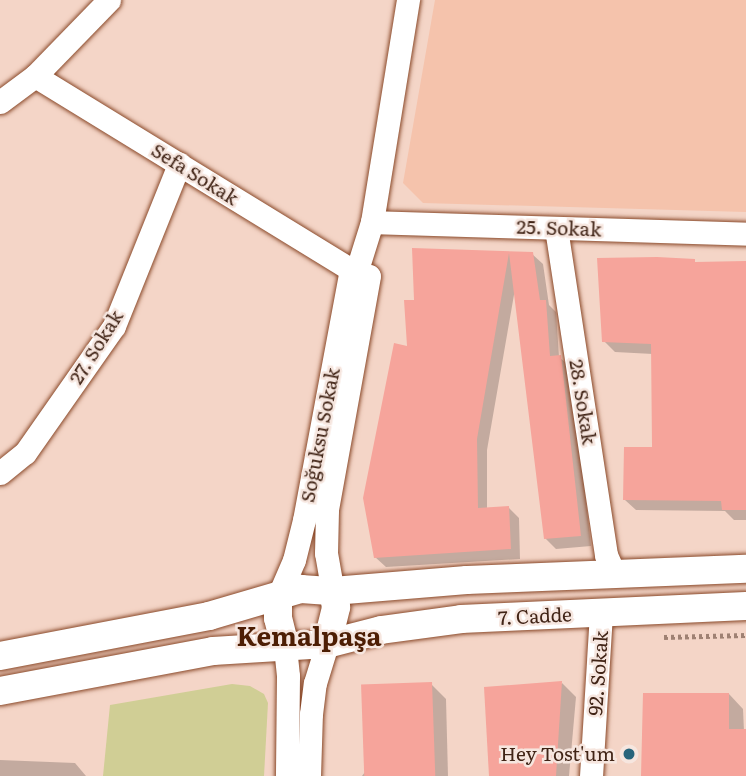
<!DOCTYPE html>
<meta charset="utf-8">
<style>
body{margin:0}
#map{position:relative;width:746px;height:776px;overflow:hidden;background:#f4d5c7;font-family:Literata,serif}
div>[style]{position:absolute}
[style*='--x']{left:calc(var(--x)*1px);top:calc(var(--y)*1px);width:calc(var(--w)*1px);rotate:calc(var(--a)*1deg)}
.built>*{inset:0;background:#f5c3ac}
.green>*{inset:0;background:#d0ce95}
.shadow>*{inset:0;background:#0003}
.building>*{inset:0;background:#f6a49b;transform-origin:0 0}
.path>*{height:4.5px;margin-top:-2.25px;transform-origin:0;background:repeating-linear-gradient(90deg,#9f8173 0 3.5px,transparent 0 7px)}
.roads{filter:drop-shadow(0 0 2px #8a4929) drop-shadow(0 0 2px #8a4929)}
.minor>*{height:23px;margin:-11.5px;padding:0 11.5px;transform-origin:11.5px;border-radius:11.5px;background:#fff}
.major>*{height:28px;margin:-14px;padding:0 14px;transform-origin:14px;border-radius:14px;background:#fff}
.dots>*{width:19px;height:19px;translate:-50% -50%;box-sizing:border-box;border:4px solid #f6e6df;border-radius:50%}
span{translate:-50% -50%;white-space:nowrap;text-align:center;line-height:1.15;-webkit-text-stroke:5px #f6e6df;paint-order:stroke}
.street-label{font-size:19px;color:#412416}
.poi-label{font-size:19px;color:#412416}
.right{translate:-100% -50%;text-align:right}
.district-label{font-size:26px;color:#4d1e04;font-weight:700}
</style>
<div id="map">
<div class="built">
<div style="clip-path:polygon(435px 0,746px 0,746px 212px,423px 203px,403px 183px)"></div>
</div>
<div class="green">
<div style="clip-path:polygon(232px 684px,250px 686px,264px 694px,268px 703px,264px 776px,103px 776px,110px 705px)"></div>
</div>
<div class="shadow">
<div style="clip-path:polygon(414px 250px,532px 254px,543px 264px,549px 305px,556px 312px,559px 357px,571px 367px,591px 546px,556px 549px,545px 538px,515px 289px,487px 450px,487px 509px,509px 508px,519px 518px,520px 559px,386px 567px,375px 557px,416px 302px)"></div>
<div style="clip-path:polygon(599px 260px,746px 263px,746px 520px,734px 520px,725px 511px,636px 510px,625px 500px,653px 449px,653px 354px,615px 352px,604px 341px)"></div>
<div style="clip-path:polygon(562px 683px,576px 697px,569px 776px,491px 776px)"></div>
<div style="clip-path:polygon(431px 684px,446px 699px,448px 776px,362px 776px)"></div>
<div style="clip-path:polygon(729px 694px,743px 709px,746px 776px,643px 776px)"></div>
<div style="clip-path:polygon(0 760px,75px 763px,86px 776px,0 776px)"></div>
</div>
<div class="building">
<div style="clip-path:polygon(412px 248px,533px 252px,540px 300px,546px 300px,550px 356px,561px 355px,581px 536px,544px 539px,509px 253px,477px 439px,478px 508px,509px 506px,511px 549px,374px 558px,363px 498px,394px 343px,407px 346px,404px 300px,414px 300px)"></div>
<div style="clip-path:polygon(657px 257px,695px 259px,695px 262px,746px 261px,746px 510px,722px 510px,721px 501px,623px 500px,624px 447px,652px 447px,651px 344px,602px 342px,597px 258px)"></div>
<div style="clip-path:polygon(562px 681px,556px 776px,489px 776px,484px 687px)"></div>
<div style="left:432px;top:682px;width:94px;height:71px;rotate:88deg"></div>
<div style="clip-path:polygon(643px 693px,729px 693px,729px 729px,746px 729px,746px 776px,641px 776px)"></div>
</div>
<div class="path">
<div style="--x:664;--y:637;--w:82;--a:-1.4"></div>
</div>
<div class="roads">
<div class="minor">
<div style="--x:35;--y:76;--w:377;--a:31.5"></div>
<div style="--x:356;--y:273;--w:13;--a:13"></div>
<div style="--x:369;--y:276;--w:238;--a:100.2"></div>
<div style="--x:327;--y:510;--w:43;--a:91.3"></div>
<div style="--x:326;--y:553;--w:39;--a:80"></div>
<div style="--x:0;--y:102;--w:44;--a:-36.6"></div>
<div style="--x:35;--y:76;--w:106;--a:-45.8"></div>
<div style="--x:372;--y:222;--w:374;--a:1.8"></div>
<div style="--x:556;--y:228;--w:331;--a:81.3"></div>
<div style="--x:606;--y:555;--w:22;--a:66"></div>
<div style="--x:0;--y:473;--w:32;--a:-39"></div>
<div style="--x:25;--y:453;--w:155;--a:-55"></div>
<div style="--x:114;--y:326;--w:175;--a:-68.1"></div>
<div style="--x:278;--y:597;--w:40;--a:-66.6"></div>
<div style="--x:294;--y:560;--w:41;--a:-76"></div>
<div style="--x:304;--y:520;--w:249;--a:-79.4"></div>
<div style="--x:350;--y:275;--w:6;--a:-18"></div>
<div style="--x:356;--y:273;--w:53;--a:-72.6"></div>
<div style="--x:372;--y:222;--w:225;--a:-80.8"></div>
<div style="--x:285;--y:647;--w:29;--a:84"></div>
<div style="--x:288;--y:676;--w:100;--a:90.6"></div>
<div style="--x:309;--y:776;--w:62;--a:-88.2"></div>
<div style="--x:311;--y:714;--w:31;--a:-83"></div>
<div style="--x:315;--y:683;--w:41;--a:-72.9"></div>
<div style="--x:591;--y:776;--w:163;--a:-86.5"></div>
</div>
<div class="major">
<div style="--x:278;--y:597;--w:21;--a:90"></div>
<div style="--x:278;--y:618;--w:30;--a:76"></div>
<div style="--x:327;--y:644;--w:38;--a:-76"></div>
<div style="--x:336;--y:607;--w:16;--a:-101"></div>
<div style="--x:0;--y:656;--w:213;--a:-10.8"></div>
<div style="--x:209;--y:616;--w:96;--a:-16.4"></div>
<div style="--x:301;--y:589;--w:32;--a:4"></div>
<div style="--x:333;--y:591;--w:134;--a:-4.7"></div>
<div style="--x:467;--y:580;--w:279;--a:-2.3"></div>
<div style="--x:0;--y:691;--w:217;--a:-10.6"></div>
<div style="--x:213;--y:651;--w:114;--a:-3.5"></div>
<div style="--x:327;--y:644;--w:56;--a:-14.5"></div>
<div style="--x:381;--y:630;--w:81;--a:-7.8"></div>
<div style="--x:461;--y:619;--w:285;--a:-2.6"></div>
</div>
</div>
<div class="dots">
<div style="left:629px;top:754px;background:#28657c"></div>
</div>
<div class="street-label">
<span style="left:195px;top:174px;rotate:32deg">Sefa Sokak</span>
<span style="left:559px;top:228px;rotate:2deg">25. Sokak</span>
<span style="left:96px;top:347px;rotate:-58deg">27. Sokak</span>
<span style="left:583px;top:402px;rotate:81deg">28. Sokak</span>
<span style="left:320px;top:435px;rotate:-79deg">Soğuksu Sokak</span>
<span style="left:535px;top:616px;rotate:-3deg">7. Cadde</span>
<span style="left:598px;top:673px;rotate:-86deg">92. Sokak</span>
</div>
<div class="poi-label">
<span class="right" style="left:615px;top:754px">Hey Tost'um</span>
</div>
<div class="district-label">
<span style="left:309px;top:635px">Kemalpaşa</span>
</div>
</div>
